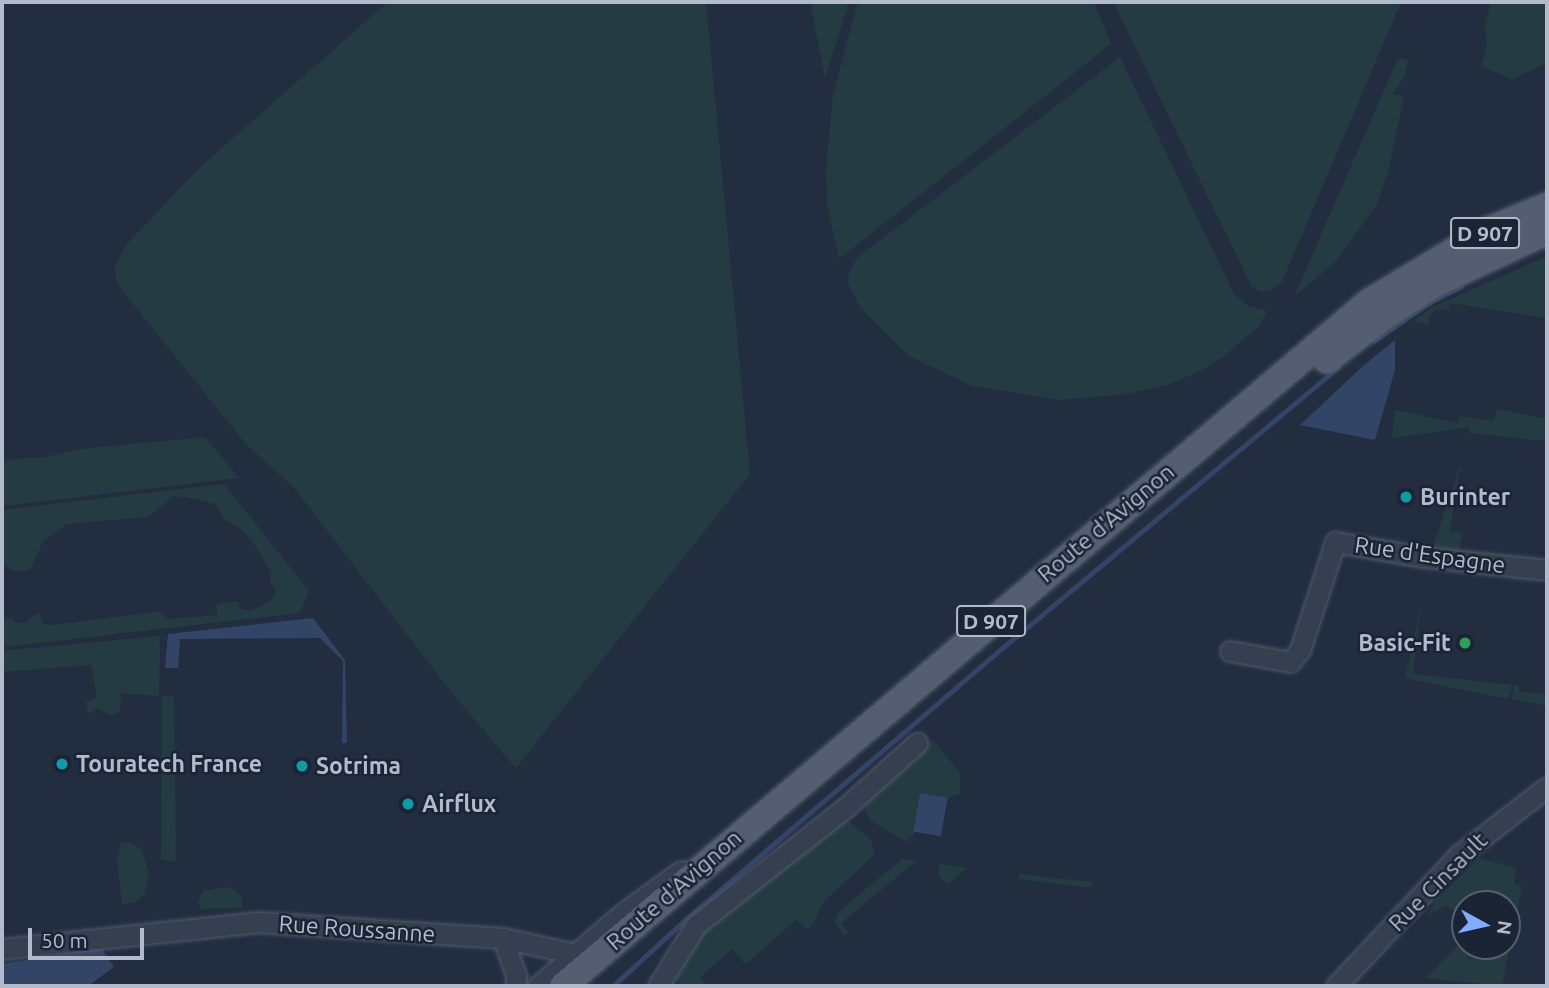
<!DOCTYPE html>
<style>
body{margin:0}
#map{position:relative;width:1549px;height:988px;overflow:hidden;background:#222d40;font-family:Ubuntu,sans-serif}
div>[style]{position:absolute}
[style*='--x']{left:calc(var(--x)*1px);top:calc(var(--y)*1px);width:calc(var(--w)*1px);rotate:calc(var(--a)*1deg)}
.green>*{inset:0;background:#243c41}
.water>*{inset:0;background:#324567;transform-origin:0 0}
.stream>*{height:4.5px;margin:-2.25px;padding:0 2.25px;transform-origin:2.25px;border-radius:2.25px;background:#324567}
.roads{filter:drop-shadow(0 0 2px #515a6a) drop-shadow(0 0 2px #515a6a)}
.minor>*{height:19px;margin:-9.5px;padding:0 9.5px;transform-origin:9.5px;border-radius:9.5px;background:#363f50}
.major>*{height:26px;margin:-13px;padding:0 13px;transform-origin:13px;border-radius:13px;background:#545e70}
.dots>*{width:19px;height:19px;translate:-50% -50%;box-sizing:border-box;border:4px solid #1b2434;border-radius:50%}
span{translate:-50% -50%;white-space:nowrap;text-align:center;line-height:1.15;-webkit-text-stroke:5px #1b2434;paint-order:stroke}
.shield-label span{padding:2px 5px;background:#1b2434;border:2px solid;border-radius:5px;-webkit-text-stroke-width:0}
.shield-label{font-size:21px;color:#b2bacb;font-weight:700}
.poi-label{font-size:23px;color:#b2bacb;font-weight:700}
.left{translate:0 -50%;text-align:left}
.right{translate:-100% -50%;text-align:right}
.street-label{font-size:23px;color:#b2bacb}
.frame{position:absolute;inset:0;border:4px solid #b2bacb;pointer-events:none}
.north{position:absolute;left:1451px;top:890px;width:70px;height:70px;box-sizing:border-box;background:#1b2434;border:2px solid #576070;border-radius:50%;rotate:98deg;font-size:19px;font-weight:700;line-height:28px;text-align:center;color:#b2bacb}
.north::after{content:'';display:block;margin:auto;width:24px;height:32px;background:#82acff;clip-path:polygon(50% 0,100% 100%,50% 72%,0 100%)}
.scale{position:absolute;left:28px;top:928px;width:116px;height:32px;box-sizing:border-box;border:4px solid #b2bacb;border-top:0;padding-left:9px;font-size:21px;line-height:24px;white-space:nowrap;color:#b2bacb;-webkit-text-stroke:5px #1b2434;paint-order:stroke}
</style>
<div id="map">
<div class="green">
<div style="clip-path:polygon(388px 2px,706px 2px,750px 474px,516px 768px,451px 692px,295px 489px,245px 443px,117px 284px,115px 265px,127px 244px,202px 165px)"></div>
<div style="clip-path:polygon(811px 2px,849px 2px,825px 78px,812px 11px)"></div>
<div style="clip-path:polygon(858px 2px,1094px 2px,1111px 44px,839px 259px,827px 203px,826px 170px,833px 94px)"></div>
<div style="clip-path:polygon(1113px 2px,1401px 2px,1282px 282px,1271px 290px,1261px 292px,1252px 287px)"></div>
<div style="clip-path:polygon(1491px 2px,1547px 2px,1547px 63px,1512px 79px,1481px 66px,1487px 44px,1485px 25px)"></div>
<div style="clip-path:polygon(1120px 57px,1234px 294px,1248px 306px,1267px 311px,1259px 326px,1223px 357px,1196px 373px,1167px 385px,1127px 394px,1060px 400px,972px 386px,909px 356px,860px 307px,848px 283px,849px 272px,857px 258px)"></div>
<div style="clip-path:polygon(1398px 58px,1408px 60px,1405px 76px,1393px 94px,1404px 96px,1388px 172px,1376px 206px,1334px 263px,1294px 297px)"></div>
<div style="clip-path:polygon(1547px 256px,1547px 318px,1450px 303px,1448px 310px,1436px 309px,1430px 315px,1429px 325px,1413px 321px,1433px 307px)"></div>
<div style="clip-path:polygon(1497px 409px,1547px 419px,1547px 441px,1468px 433px,1470px 427px,1392px 438px,1395px 410px,1457px 423px,1461px 416px,1494px 421px)"></div>
<div style="clip-path:polygon(205px 437px,239px 478px,2px 506px,2px 460px,46px 457px,81px 449px)"></div>
<div style="clip-path:polygon(1460px 465px,1450px 531px,1463px 533px,1459px 551px,1433px 547px)"></div>
<div style="clip-path:polygon(224px 484px,309px 591px,300px 613px,2px 647px,2px 619px,13px 618px,15px 623px,25px 623px,39px 612px,43px 624px,54px 625px,160px 611px,167px 619px,217px 615px,217px 604px,238px 601px,240px 609px,251px 611px,272px 600px,276px 590px,270px 582px,271px 572px,254px 544px,241px 529px,225px 520px,215px 504px,197px 499px,174px 496px,148px 517px,66px 524px,43px 542px,29px 571px,13px 571px,2px 563px,2px 510px)"></div>
<div style="clip-path:polygon(1421px 605px,1413px 674px,1512px 685px,1508px 699px,1405px 678px)"></div>
<div style="clip-path:polygon(160px 636px,159px 696px,121px 693px,120px 711px,110px 716px,98px 708px,88px 714px,86px 702px,97px 697px,91px 665px,2px 672px,2px 651px)"></div>
<div style="clip-path:polygon(1514px 685px,1519px 685px,1519px 692px,1547px 694px,1547px 706px,1512px 699px)"></div>
<div style="clip-path:polygon(162px 695px,174px 697px,176px 861px,161px 860px)"></div>
<div style="clip-path:polygon(933px 740px,960px 773px,960px 794px,948px 798px,920px 793px,916px 832px,906px 842px,871px 821px,859px 800px)"></div>
<div style="clip-path:polygon(844px 817px,871px 840px,875px 854px,823px 902px,812px 926px,806px 929px,797px 919px,746px 964px,732px 949px,700px 977px,707px 986px,678px 986px,680px 982px,672px 977px,705px 928px)"></div>
<div style="clip-path:polygon(121px 842px,130px 842px,141px 849px,149px 872px,145px 894px,135px 902px,122px 905px,117px 860px)"></div>
<div style="clip-path:polygon(evenodd,1479px 858px,1516px 868px,1514px 884px,1522px 886px,1502px 986px,1425px 978px,1463px 941px,1452px 931px,1461px 917px,1447px 905px,1428px 916px,1435px 901px,1479px 858px,1465px 904px,1507px 904px,1507px 946px,1465px 946px,1465px 904px)"></div>
<div style="clip-path:polygon(902px 859px,916px 861px,841px 923px,849px 932px,844px 936px,835px 923px,838px 912px)"></div>
<div style="clip-path:polygon(940px 864px,967px 868px,947px 885px,938px 875px)"></div>
<div style="clip-path:polygon(1019px 874px,1092px 882px,1091px 888px,1018px 879px)"></div>
<div style="clip-path:polygon(229px 887px,242px 896px,242px 908px,201px 909px,198px 902px,203px 891px)"></div>
</div>
<div class="water">
<div style="clip-path:polygon(1395px 340px,1395px 370px,1375px 440px,1300px 425px,1363px 366px)"></div>
<div style="clip-path:polygon(313px 618px,345px 660px,347px 743px,342px 743px,343px 661px,320px 638px,180px 639px,178px 668px,165px 668px,168px 634px)"></div>
<div style="left:920px;top:793px;width:28px;height:39px;rotate:10deg"></div>
<div style="clip-path:polygon(101px 948px,114px 967px,88px 986px,2px 986px,2px 964px)"></div>
</div>
<div class="stream">
<div style="--x:1374;--y:341;--w:66;--a:-35.1"></div>
<div style="--x:1428;--y:303;--w:37;--a:-27"></div>
<div style="--x:613;--y:986;--w:99;--a:-42.5"></div>
<div style="--x:686;--y:919;--w:421;--a:-40.6"></div>
<div style="--x:1006;--y:645;--w:434;--a:-39.9"></div>
</div>
<div class="roads">
<div class="minor">
<div style="--x:1230;--y:651;--w:61;--a:10.4"></div>
<div style="--x:1290;--y:662;--w:16;--a:-50"></div>
<div style="--x:1300;--y:650;--w:114;--a:-72"></div>
<div style="--x:1335;--y:542;--w:90;--a:9.6"></div>
<div style="--x:1424;--y:557;--w:124;--a:6"></div>
<div style="--x:503;--y:938;--w:39;--a:71"></div>
<div style="--x:516;--y:975;--w:11;--a:90"></div>
<div style="--x:2;--y:949;--w:256;--a:-6"></div>
<div style="--x:257;--y:922;--w:247;--a:3.7"></div>
<div style="--x:503;--y:938;--w:74;--a:12.5"></div>
<div style="--x:538;--y:986;--w:111;--a:-40.6"></div>
<div style="--x:622;--y:914;--w:73;--a:-36.1"></div>
<div style="--x:658;--y:986;--w:72;--a:-58.1"></div>
<div style="--x:696;--y:925;--w:191;--a:-38.2"></div>
<div style="--x:846;--y:807;--w:96;--a:-42"></div>
<div style="--x:1336;--y:986;--w:180;--a:-46.8"></div>
<div style="--x:1459;--y:855;--w:111;--a:-37.7"></div>
</div>
<div class="major">
<div style="--x:1327;--y:360;--w:76;--a:-37.5"></div>
<div style="--x:1387;--y:314;--w:56;--a:-32.6"></div>
<div style="--x:1434;--y:284;--w:125;--a:-25.1"></div>
<div style="--x:563;--y:986;--w:1056;--a:-40.31"></div>
<div style="--x:1368;--y:303;--w:141;--a:-31.1"></div>
<div style="--x:1489;--y:230;--w:63;--a:-22.5"></div>
</div>
</div>
<div class="dots">
<div style="left:1406px;top:497px;background:#0f9aa8"></div>
<div style="left:1465px;top:643px;background:#2e9e5b"></div>
<div style="left:62px;top:764px;background:#0f9aa8"></div>
<div style="left:302px;top:766px;background:#0f9aa8"></div>
<div style="left:408px;top:804px;background:#0f9aa8"></div>
</div>
<div class="shield-label">
<span style="left:1485px;top:233px">D 907</span>
<span style="left:991px;top:621px">D 907</span>
</div>
<div class="poi-label">
<span class="left" style="left:1420px;top:497px">Burinter</span>
<span class="right" style="left:1451px;top:643px">Basic-Fit</span>
<span class="left" style="left:76px;top:764px">Touratech France</span>
<span class="left" style="left:316px;top:766px">Sotrima</span>
<span class="left" style="left:422px;top:804px">Airflux</span>
</div>
<div class="street-label">
<span style="left:1106px;top:523px;rotate:-40deg">Route d'Avignon</span>
<span style="left:1430px;top:555px;rotate:8deg">Rue d'Espagne</span>
<span style="left:1438px;top:882px;rotate:-45deg">Rue Cinsault</span>
<span style="left:674px;top:890px;rotate:-41deg">Route d'Avignon</span>
<span style="left:357px;top:929px;rotate:4deg">Rue Roussanne</span>
</div>
<div class="frame"></div>
<div class="north">N</div>
<div class="scale">50 m</div>
</div>
